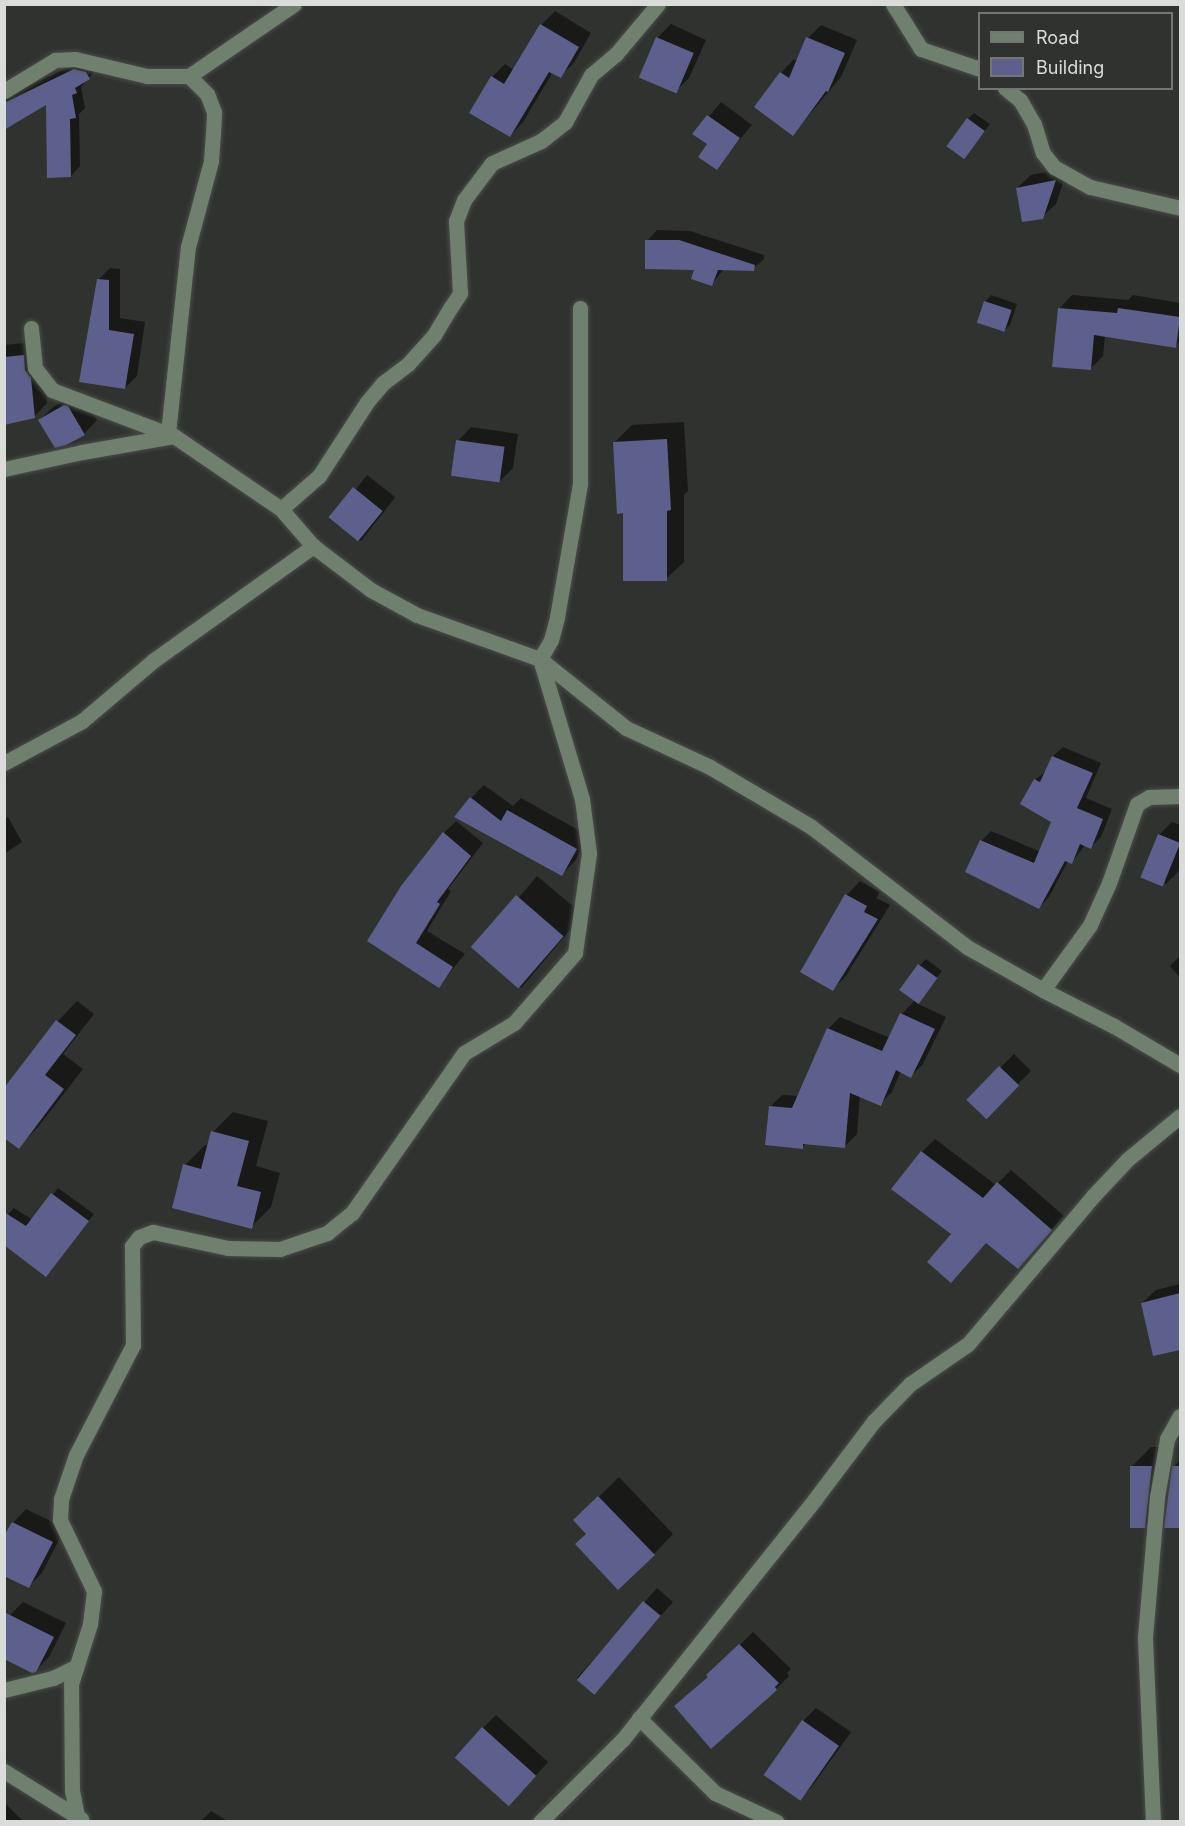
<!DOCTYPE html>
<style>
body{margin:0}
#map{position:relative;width:1185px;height:1826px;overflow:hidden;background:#2f322e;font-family:Inter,sans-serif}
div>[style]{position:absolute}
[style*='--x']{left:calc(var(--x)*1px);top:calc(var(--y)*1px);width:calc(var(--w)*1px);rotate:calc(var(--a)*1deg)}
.shadow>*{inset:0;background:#0007;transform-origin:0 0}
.building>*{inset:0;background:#5d608c;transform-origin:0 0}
.roads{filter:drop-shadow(0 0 2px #4a4d4a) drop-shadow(0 0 2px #4a4d4a)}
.minor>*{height:15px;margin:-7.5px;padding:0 7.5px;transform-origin:7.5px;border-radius:7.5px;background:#70806f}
span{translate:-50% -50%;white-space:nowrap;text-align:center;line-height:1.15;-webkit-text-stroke:4.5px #2f322e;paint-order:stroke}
.frame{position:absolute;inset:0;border:6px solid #dadcda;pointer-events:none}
.legend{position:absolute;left:978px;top:12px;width:195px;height:78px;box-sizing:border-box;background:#2f322e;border:2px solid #737673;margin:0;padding:8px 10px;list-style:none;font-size:18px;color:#dadcda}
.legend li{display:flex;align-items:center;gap:12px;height:30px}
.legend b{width:30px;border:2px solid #737673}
</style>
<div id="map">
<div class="shadow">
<div style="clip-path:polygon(555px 11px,591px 33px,574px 63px,560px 76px,553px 72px,523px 122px,510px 136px,492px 77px,505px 64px,514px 70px,541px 25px)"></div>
<div style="clip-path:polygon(671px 24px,706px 40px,689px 78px,676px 91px,657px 38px)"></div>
<div style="clip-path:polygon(821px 25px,857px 40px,841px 77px,793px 134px,756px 107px,781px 73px,794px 59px,797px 62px,808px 38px)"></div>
<div style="clip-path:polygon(85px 60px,98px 68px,81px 87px,85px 108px,79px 114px,80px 166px,71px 176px,47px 103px,4px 128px,4px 100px,28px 86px)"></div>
<div style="clip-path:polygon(721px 102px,752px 125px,716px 168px,709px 144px,694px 134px)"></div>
<div style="clip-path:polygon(974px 113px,990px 124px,965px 157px,968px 119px)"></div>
<div style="clip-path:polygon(1068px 168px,1056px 204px,1042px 217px,1017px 188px,1031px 175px)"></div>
<div style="clip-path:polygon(657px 230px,690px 231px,764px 255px,764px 259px,753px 269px,724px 269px,712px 284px,696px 268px,647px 241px)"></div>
<div style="clip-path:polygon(110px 268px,120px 269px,120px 318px,145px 322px,137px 376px,125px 388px,81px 381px,98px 280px)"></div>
<div style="clip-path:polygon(991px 295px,1017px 304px,1010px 325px,1004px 331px,985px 302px)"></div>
<div style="clip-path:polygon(1072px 295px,1128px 300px,1133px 295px,1180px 303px,1180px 341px,1175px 346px,1105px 336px,1103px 356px,1090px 369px,1059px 309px)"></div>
<div style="clip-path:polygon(37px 342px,38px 356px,43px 365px,47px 403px,34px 417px,4px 424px,4px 345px)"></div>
<div style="clip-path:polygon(78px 392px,97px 420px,84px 434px,40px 420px,53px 407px)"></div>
<div style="clip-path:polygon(684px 422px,688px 491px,684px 495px,684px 562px,666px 579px,625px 512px,614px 443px,632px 425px)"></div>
<div style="clip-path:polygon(471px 427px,518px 434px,513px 468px,500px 481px,458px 441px)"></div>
<div style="left:367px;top:475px;width:36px;height:56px;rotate:38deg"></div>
<div style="clip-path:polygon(1063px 747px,1101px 763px,1086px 798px,1112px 809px,1101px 837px,1091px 847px,1085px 845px,1072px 862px,1068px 861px,1049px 897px,1039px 907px,981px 841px,991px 831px,1041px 852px,1053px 821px,1022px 803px,1036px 779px,1047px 771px,1053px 756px)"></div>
<div style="clip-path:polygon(484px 785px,513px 806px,521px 798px,589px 836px,575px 861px,561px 875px,471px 798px)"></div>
<div style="clip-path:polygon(8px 817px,22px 842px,4px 854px,4px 819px)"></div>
<div style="clip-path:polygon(456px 821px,483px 843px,448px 889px,451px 891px,427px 931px,465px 954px,439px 986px,369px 941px,444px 833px)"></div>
<div style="clip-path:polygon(1172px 822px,1180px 825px,1180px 865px,1178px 872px,1165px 885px,1159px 835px)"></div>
<div style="left:537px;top:876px;width:60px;height:96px;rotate:40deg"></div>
<div style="clip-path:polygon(860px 881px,880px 892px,876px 898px,890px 905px,846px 976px,832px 990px,802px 972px,847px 895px)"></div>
<div style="clip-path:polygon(1180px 956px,1180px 978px,1170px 966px)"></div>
<div style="clip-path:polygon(926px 959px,942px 971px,916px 1003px,946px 1017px,923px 1064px,911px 1076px,901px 1071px,892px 1092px,880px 1104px,860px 1095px,857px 1134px,845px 1146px,807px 1143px,802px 1147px,770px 1107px,782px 1095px,799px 1096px,828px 1029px,840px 1017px,890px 1038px,902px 1014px,915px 1000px,920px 965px)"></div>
<div style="clip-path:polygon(77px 1001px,94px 1014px,63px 1054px,83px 1069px,38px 1127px,19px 1147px,4px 1090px,58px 1021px)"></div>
<div style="left:1014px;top:1054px;width:24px;height:64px;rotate:45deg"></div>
<div style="clip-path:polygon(233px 1112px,268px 1121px,256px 1166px,280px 1173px,271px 1207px,251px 1227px,185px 1165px,205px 1145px,209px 1146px,213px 1132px)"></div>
<div style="clip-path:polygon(935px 1139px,996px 1185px,1011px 1170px,1064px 1216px,1018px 1267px,987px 1242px,953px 1234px,922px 1152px)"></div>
<div style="clip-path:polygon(58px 1188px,94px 1214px,46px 1275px,8px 1214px,14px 1208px,33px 1220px)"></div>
<div style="clip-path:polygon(1180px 1284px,1180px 1348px,1154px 1354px,1142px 1303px,1156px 1290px)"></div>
<div style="clip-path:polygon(1151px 1447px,1172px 1447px,1164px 1506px,1144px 1527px,1131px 1467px)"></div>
<div style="clip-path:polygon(1180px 1460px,1180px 1527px,1166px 1527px,1174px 1467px)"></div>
<div style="clip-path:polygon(619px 1477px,673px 1534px,654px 1554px,575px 1520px)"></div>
<div style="clip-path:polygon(26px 1509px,65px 1528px,42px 1573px,29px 1586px,13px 1523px)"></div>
<div style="clip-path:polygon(657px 1588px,673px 1602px,605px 1679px,577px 1678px)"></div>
<div style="clip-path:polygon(23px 1602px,66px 1623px,49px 1657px,35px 1671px,4px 1626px,10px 1615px)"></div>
<div style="clip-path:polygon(753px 1632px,791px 1669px,787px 1673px,789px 1676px,776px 1689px,709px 1676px)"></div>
<div style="clip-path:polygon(816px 1708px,851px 1732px,813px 1785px,800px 1799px,803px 1721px)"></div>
<div style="clip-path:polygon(496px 1715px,548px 1762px,522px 1791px,455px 1756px)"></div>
<div style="clip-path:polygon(4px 1802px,24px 1822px,4px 1822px)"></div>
<div style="clip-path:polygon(211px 1811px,229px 1822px,200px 1822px)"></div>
</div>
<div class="building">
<div style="clip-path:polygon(540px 24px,579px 47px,561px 78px,549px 72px,510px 137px,469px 113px,491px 76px,504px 84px)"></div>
<div style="left:656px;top:37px;width:41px;height:44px;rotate:23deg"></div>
<div style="clip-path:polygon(806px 37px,845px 53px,828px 92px,826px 91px,793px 136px,754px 107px,780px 72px,789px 78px)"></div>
<div style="clip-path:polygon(74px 69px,86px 72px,90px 79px,75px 88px,77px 93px,72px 95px,76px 118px,70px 119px,71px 177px,47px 178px,46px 105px,4px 130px,4px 103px)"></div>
<div style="clip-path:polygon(707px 115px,740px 138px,717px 170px,698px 157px,707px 144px,692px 134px)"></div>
<div style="left:967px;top:118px;width:22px;height:35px;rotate:36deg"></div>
<div style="clip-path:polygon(1056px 180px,1043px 219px,1022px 222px,1016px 188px)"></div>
<div style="clip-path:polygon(645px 240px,679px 240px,755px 265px,754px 271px,718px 270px,712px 286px,691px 279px,694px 270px,645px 269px)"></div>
<div style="clip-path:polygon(97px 279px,109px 280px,109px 330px,134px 334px,125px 389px,79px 382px)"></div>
<div style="left:984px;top:301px;width:29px;height:23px;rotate:18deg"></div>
<div style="clip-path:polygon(1058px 308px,1117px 313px,1118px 308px,1180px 317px,1176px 348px,1094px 335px,1091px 370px,1052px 367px)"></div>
<div style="clip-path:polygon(24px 355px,25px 370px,31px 378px,35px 418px,4px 425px,4px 357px)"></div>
<div style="clip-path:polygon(64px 405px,68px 406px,85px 435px,66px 445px,55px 448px,38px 420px)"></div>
<div style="clip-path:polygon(667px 439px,671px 510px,667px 511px,667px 581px,623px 581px,623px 513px,617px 514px,613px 442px)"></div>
<div style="left:456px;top:440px;width:49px;height:36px;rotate:8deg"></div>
<div style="left:353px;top:487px;width:38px;height:39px;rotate:39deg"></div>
<div style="clip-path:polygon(1052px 756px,1093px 773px,1077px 808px,1103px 819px,1091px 849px,1080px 844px,1072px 864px,1065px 861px,1039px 909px,965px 872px,980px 840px,1034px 863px,1051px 822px,1020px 804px,1034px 779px,1040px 782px)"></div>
<div style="clip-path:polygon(470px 797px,501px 821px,507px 810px,577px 849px,562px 876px,454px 817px)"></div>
<div style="clip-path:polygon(443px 832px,471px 856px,437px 902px,440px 904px,416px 943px,453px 967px,439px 988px,367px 941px,401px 886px)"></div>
<div style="left:1158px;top:834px;width:24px;height:47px;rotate:22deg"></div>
<div style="clip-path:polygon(845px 894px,867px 906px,864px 912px,878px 919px,833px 991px,800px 972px)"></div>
<div style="left:516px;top:895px;width:63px;height:69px;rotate:41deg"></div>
<div style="left:918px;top:964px;width:24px;height:32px;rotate:36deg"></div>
<div style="clip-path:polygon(900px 1013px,935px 1029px,911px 1078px,896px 1070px,881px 1106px,850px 1093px,845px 1148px,803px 1144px,803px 1149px,765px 1145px,769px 1106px,792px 1108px,827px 1028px,882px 1051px)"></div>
<div style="clip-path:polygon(56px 1020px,76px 1035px,45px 1075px,64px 1089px,19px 1149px,4px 1138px,4px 1088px)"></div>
<div style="left:999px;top:1066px;width:28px;height:47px;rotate:44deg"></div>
<div style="clip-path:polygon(211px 1131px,249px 1141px,237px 1186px,261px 1192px,252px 1229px,172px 1208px,183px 1164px,201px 1169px)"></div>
<div style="clip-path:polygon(921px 1151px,983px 1198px,997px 1182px,1052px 1230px,1018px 1269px,986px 1243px,951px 1283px,927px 1262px,951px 1234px,891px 1189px)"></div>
<div style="clip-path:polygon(51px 1193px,89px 1221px,46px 1277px,4px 1245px,4px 1212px,26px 1226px)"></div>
<div style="clip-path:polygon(1180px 1293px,1180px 1350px,1153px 1356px,1141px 1303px)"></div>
<div style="clip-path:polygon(1130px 1466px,1152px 1466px,1145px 1528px,1130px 1528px)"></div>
<div style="clip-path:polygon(1172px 1466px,1180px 1466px,1180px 1528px,1164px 1528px)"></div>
<div style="clip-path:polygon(598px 1496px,655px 1555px,618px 1590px,575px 1544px,586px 1534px,573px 1520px)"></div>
<div style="clip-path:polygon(12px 1522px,53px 1542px,29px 1588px,4px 1576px,4px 1536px)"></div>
<div style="left:643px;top:1601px;width:23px;height:103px;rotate:40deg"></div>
<div style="clip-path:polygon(4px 1612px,54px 1637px,36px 1672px,32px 1673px,4px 1659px)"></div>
<div style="clip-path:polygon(739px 1644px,779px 1683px,775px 1687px,777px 1690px,711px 1749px,674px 1706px,708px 1677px,706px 1675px)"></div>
<div style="left:802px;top:1720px;width:45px;height:67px;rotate:35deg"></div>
<div style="left:482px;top:1727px;width:73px;height:41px;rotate:42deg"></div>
</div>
<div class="roads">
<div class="minor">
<div style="--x:893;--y:4;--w:53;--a:58.1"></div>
<div style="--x:921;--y:49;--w:62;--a:18.7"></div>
<div style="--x:1005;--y:88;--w:19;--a:39"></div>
<div style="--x:1020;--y:100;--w:28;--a:60"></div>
<div style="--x:1034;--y:124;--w:30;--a:73"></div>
<div style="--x:1043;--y:153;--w:18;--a:52"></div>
<div style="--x:1054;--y:167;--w:41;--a:29.1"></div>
<div style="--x:1090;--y:187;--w:92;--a:13.1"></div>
<div style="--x:4;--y:91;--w:60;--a:-31.3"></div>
<div style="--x:55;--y:60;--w:20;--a:-3"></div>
<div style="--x:75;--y:59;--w:74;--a:13.3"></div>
<div style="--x:147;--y:76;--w:42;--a:0"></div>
<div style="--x:189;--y:76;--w:127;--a:-34.4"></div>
<div style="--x:31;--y:328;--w:40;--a:84.3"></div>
<div style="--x:35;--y:368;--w:28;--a:52"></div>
<div style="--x:52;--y:390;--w:130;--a:20.7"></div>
<div style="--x:168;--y:433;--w:187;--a:-83.9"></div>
<div style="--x:188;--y:247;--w:89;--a:-75"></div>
<div style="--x:211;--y:161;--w:27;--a:-86"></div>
<div style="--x:213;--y:134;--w:22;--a:-87"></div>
<div style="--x:214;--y:112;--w:19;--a:-111"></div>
<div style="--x:207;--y:94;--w:25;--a:-135"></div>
<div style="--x:4;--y:469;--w:80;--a:-12.3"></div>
<div style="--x:82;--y:452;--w:93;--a:-9.9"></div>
<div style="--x:174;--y:436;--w:130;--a:34.3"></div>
<div style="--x:281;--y:509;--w:49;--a:49.1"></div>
<div style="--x:313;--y:546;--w:73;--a:37.2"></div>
<div style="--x:371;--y:590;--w:52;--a:28.5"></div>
<div style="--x:417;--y:615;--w:131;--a:19.7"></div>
<div style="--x:540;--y:659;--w:110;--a:38.7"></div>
<div style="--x:626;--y:728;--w:93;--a:24.9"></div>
<div style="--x:710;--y:767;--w:116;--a:30.5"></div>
<div style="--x:810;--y:826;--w:198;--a:37.6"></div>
<div style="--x:967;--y:947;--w:87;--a:29.5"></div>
<div style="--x:1043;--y:990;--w:80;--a:26.9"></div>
<div style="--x:1114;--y:1026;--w:77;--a:30.6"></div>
<div style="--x:281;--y:509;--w:50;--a:-41"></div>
<div style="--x:319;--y:476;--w:88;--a:-57"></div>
<div style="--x:367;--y:402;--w:25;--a:-50"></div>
<div style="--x:383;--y:383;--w:31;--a:-37"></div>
<div style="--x:408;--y:364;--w:39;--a:-48"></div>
<div style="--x:434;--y:335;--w:33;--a:-59"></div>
<div style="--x:451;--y:307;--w:17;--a:-57"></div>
<div style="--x:460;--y:293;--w:72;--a:-93.2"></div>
<div style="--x:456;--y:221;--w:22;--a:-69"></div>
<div style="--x:464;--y:200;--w:46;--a:-52.9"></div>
<div style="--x:492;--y:163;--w:54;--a:-24.2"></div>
<div style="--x:541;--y:141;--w:31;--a:-38"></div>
<div style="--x:565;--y:122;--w:54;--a:-61"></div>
<div style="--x:591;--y:75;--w:33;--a:-40"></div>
<div style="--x:616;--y:54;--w:65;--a:-50"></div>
<div style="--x:4;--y:763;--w:89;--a:-28.3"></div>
<div style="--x:82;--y:721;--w:94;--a:-40.3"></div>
<div style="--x:154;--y:660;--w:196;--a:-35.6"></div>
<div style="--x:1043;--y:990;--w:80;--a:-54.1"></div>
<div style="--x:1090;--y:925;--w:46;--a:-65.7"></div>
<div style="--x:1109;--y:883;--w:84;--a:-70.5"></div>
<div style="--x:1137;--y:804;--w:14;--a:-30"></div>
<div style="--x:1149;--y:797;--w:31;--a:-2"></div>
<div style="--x:4;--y:1690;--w:50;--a:-13.8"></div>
<div style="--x:53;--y:1678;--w:25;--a:-26"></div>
<div style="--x:639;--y:1718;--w:107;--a:44.6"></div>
<div style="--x:715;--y:1793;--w:68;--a:25.1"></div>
<div style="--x:4;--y:1771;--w:91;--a:31.9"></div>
<div style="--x:77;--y:1816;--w:25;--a:-101"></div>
<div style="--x:72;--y:1791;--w:107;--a:-90.5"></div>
<div style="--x:71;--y:1684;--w:63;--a:-72.4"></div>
<div style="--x:90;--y:1624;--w:33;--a:-83"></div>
<div style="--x:94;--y:1591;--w:79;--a:-115.6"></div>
<div style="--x:60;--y:1520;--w:21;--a:-87"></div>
<div style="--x:61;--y:1499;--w:46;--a:-71.2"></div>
<div style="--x:76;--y:1455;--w:124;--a:-62.6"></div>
<div style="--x:133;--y:1345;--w:99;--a:-90.6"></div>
<div style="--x:132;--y:1246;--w:11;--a:-52"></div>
<div style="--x:139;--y:1237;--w:15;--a:-20"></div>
<div style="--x:153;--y:1232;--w:77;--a:12"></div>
<div style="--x:228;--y:1248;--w:52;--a:1.1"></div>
<div style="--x:280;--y:1249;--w:50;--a:-18.8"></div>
<div style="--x:327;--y:1233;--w:32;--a:-39"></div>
<div style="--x:352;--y:1213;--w:195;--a:-55"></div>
<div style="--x:464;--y:1053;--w:58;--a:-31"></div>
<div style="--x:514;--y:1023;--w:93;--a:-48.9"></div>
<div style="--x:575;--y:953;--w:101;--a:-82"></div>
<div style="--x:589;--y:853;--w:54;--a:-97.4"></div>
<div style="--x:582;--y:799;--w:146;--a:-106.7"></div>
<div style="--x:540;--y:659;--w:22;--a:-60"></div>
<div style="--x:551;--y:640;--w:24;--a:-75"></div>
<div style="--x:557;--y:617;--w:135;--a:-80.2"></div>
<div style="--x:580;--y:484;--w:176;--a:-90"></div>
<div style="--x:540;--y:1822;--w:117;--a:-45"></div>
<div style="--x:623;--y:1739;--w:307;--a:-51.3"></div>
<div style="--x:815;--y:1499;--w:98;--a:-52.9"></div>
<div style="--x:874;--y:1421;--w:52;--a:-45.8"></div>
<div style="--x:910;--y:1384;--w:70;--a:-34.6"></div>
<div style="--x:968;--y:1344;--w:194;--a:-49.8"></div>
<div style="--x:1093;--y:1196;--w:51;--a:-46.6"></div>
<div style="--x:1128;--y:1159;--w:67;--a:-39.6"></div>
<div style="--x:1153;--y:1822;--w:185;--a:-92.5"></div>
<div style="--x:1145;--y:1637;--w:141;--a:-85.1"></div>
<div style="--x:1157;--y:1497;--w:59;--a:-80.2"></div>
<div style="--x:1167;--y:1439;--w:26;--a:-61"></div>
</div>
</div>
<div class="frame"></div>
<ul class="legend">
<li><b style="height:8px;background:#70806f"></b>Road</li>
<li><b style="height:16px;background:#5d608c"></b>Building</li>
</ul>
</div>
